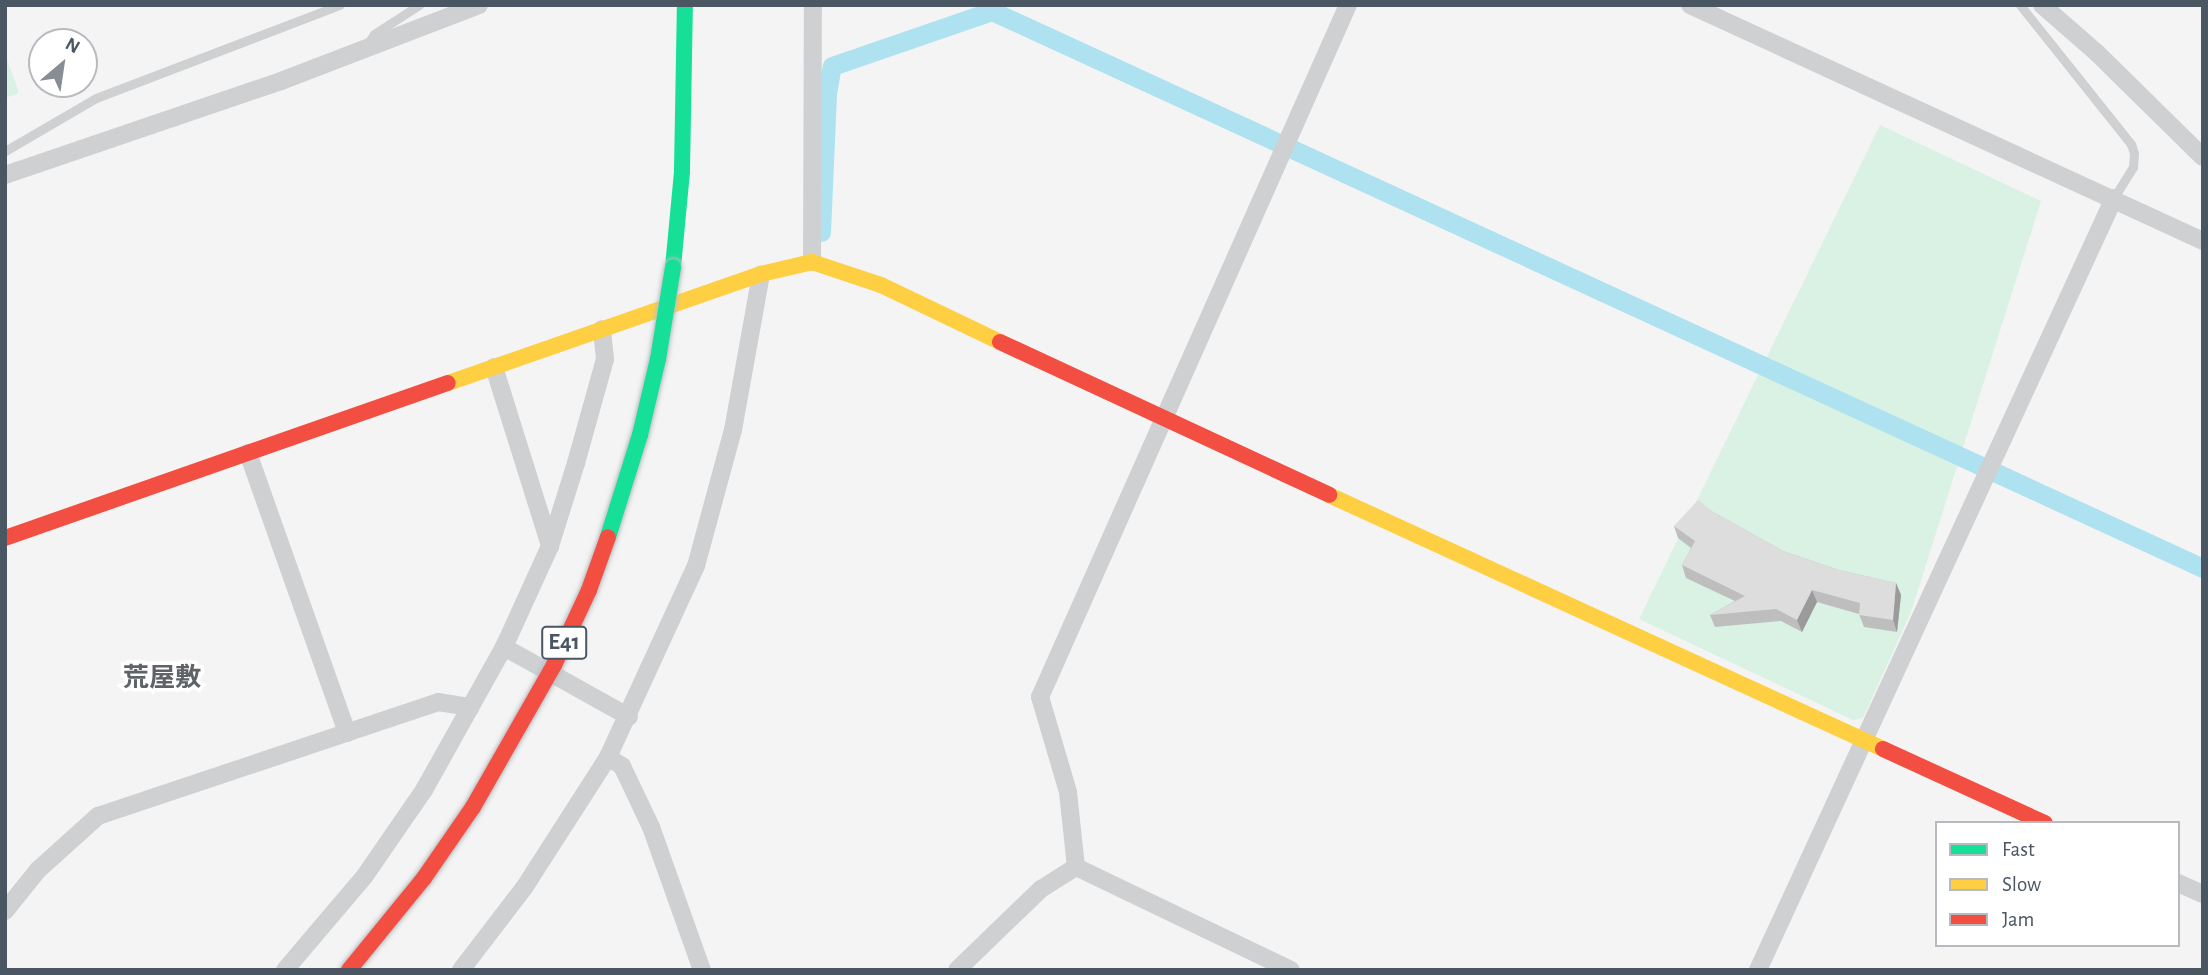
<!DOCTYPE html>
<meta charset="utf-8">
<style>
body{margin:0}
#map{position:relative;width:2208px;height:975px;overflow:hidden;background:#f4f4f4;font-family:"Alegreya Sans","Noto Sans JP",sans-serif}
div>[style]{position:absolute}
[style*='--x']{left:calc(var(--x)*1px);top:calc(var(--y)*1px);width:calc(var(--w)*1px);rotate:calc(var(--a)*1deg)}
.green>*{inset:0;background:#d9f2e3}
.canal>*{height:19px;margin:-9.5px;padding:0 9.5px;transform-origin:9.5px;border-radius:9.5px;background:#aee2f0}
.lane>*{height:9px;margin:-4.5px;padding:0 4.5px;transform-origin:4.5px;border-radius:4.5px;background:#ced0d2}
.street>*{height:18px;margin:-9px;padding:0 9px;transform-origin:9px;border-radius:9px;background:#ced0d2}
.fast>*{height:16px;margin:-8px;padding:0 8px;transform-origin:8px;border-radius:8px;background:#16e098}
.slow>*{height:16px;margin:-8px;padding:0 8px;transform-origin:8px;border-radius:8px;background:#ffcf43}
.jam>*{height:16px;margin:-8px;padding:0 8px;transform-origin:8px;border-radius:8px;background:#f24e42}
.bridges{filter:drop-shadow(0 0 2px #b9bec3) drop-shadow(0 0 2px #b9bec3)}
.fast-bridge>*{height:16px;margin:-8px;padding:0 8px;transform-origin:8px;border-radius:8px;background:#16e098}
.jam-bridge>*{height:16px;margin:-8px;padding:0 8px;transform-origin:8px;border-radius:8px;background:#f24e42}
.wall>*{inset:0;background:#bebebf}
.shaded-wall>*{inset:0;background:#9b9b9b}
.building>*{inset:0;background:#ddddde}
span{translate:-50% -50%;white-space:nowrap;text-align:center;line-height:1.15;-webkit-text-stroke:7px #fff;paint-order:stroke}
.shield-label span{padding:2px 5px;background:#fff;border:2px solid;border-radius:5px;-webkit-text-stroke-width:0}
.shield-label{font-size:23px;color:#4a5661;font-weight:700}
.neighbourhood-label{font-size:26px;color:#5f6368;font-weight:700}
.frame{position:absolute;inset:0;border:7px solid #4a5661;pointer-events:none}
.legend{position:absolute;left:1935px;top:821px;width:245px;height:126px;box-sizing:border-box;background:#fff;border:2px solid #b7bbc0;margin:0;padding:9px 12px;list-style:none;font-size:21px;color:#4a5661}
.legend li{display:flex;align-items:center;gap:14px;height:35px}
.legend b{width:35px;border:2px solid #b7bbc0}
.north{position:absolute;left:28px;top:28px;width:70px;height:70px;box-sizing:border-box;background:#fff;border:2px solid #b7bbc0;border-radius:50%;rotate:29deg;font-size:19px;font-weight:700;line-height:28px;text-align:center;color:#4a5661}
.north::after{content:'';display:block;margin:auto;width:24px;height:32px;background:#868d94;clip-path:polygon(50% 0,100% 100%,50% 72%,0 100%)}
</style>
<div id="map">
<div class="green">
<div style="clip-path:polygon(5px 53px,19px 93px,5px 98px)"></div>
<div style="clip-path:polygon(1880px 125px,2041px 201px,1911px 612px,1863px 718px,1853px 720px,1639px 619px)"></div>
</div>
<div class="canal">
<div style="--x:821;--y:232;--w:139;--a:-87.5"></div>
<div style="--x:827;--y:93;--w:27;--a:-80"></div>
<div style="--x:832;--y:66;--w:169;--a:-19"></div>
<div style="--x:992;--y:11;--w:1333;--a:24.7"></div>
</div>
<div class="lane">
<div style="--x:2020;--y:5;--w:178;--a:51.4"></div>
<div style="--x:2131;--y:144;--w:9;--a:72"></div>
<div style="--x:2134;--y:153;--w:14;--a:94"></div>
<div style="--x:2133;--y:167;--w:36;--a:122"></div>
<div style="--x:366;--y:46;--w:14;--a:-56"></div>
<div style="--x:374;--y:34;--w:54;--a:-32.8"></div>
<div style="--x:5;--y:151;--w:105;--a:-30.2"></div>
<div style="--x:96;--y:98;--w:261;--a:-20.9"></div>
</div>
<div class="street">
<div style="--x:1690;--y:5;--w:565;--a:24.7"></div>
<div style="--x:2042;--y:5;--w:73;--a:41.1"></div>
<div style="--x:2097;--y:53;--w:148;--a:44.5"></div>
<div style="--x:5;--y:175;--w:292;--a:-18.8"></div>
<div style="--x:281;--y:81;--w:212;--a:-21"></div>
<div style="--x:812;--y:262;--w:257;--a:-89.8"></div>
<div style="--x:494;--y:367;--w:188;--a:72.6"></div>
<div style="--x:248;--y:453;--w:297;--a:70.5"></div>
<div style="--x:504;--y:647;--w:143;--a:29.2"></div>
<div style="--x:608;--y:757;--w:17;--a:33"></div>
<div style="--x:622;--y:766;--w:68;--a:64.6"></div>
<div style="--x:651;--y:827;--w:152;--a:70.4"></div>
<div style="--x:1076;--y:867;--w:75;--a:-96.1"></div>
<div style="--x:1068;--y:792;--w:99;--a:-106.4"></div>
<div style="--x:1040;--y:697;--w:757;--a:-66.01"></div>
<div style="--x:1076;--y:867;--w:238;--a:25.6"></div>
<div style="--x:2178;--y:883;--w:27;--a:24"></div>
<div style="--x:5;--y:911;--w:53;--a:-51.2"></div>
<div style="--x:38;--y:870;--w:81;--a:-42"></div>
<div style="--x:98;--y:816;--w:359;--a:-18.5"></div>
<div style="--x:438;--y:702;--w:33;--a:9"></div>
<div style="--x:285;--y:970;--w:122;--a:-49.7"></div>
<div style="--x:364;--y:877;--w:106;--a:-55.4"></div>
<div style="--x:424;--y:790;--w:164;--a:-60.8"></div>
<div style="--x:504;--y:647;--w:111;--a:-65.5"></div>
<div style="--x:550;--y:546;--w:87;--a:-72.6"></div>
<div style="--x:576;--y:463;--w:108;--a:-74.4"></div>
<div style="--x:605;--y:359;--w:30;--a:-96"></div>
<div style="--x:461;--y:970;--w:103;--a:-52.5"></div>
<div style="--x:524;--y:888;--w:156;--a:-57.3"></div>
<div style="--x:608;--y:757;--w:210;--a:-65.3"></div>
<div style="--x:696;--y:566;--w:141;--a:-74.8"></div>
<div style="--x:733;--y:430;--w:158;--a:-79.8"></div>
<div style="--x:957;--y:970;--w:117;--a:-44"></div>
<div style="--x:1041;--y:889;--w:41;--a:-32.2"></div>
<div style="--x:1758;--y:970;--w:850;--a:-65.24"></div>
</div>
<div class="fast">
<div style="--x:673;--y:267;--w:96;--a:-84.6"></div>
<div style="--x:682;--y:171;--w:166;--a:-89"></div>
</div>
<div class="slow">
<div style="--x:448;--y:383;--w:331;--a:-19.2"></div>
<div style="--x:761;--y:274;--w:52;--a:-13.2"></div>
<div style="--x:812;--y:262;--w:73;--a:18.4"></div>
<div style="--x:881;--y:285;--w:132;--a:25.6"></div>
<div style="--x:1329;--y:495;--w:609;--a:24.63"></div>
</div>
<div class="jam">
<div style="--x:1000;--y:342;--w:363;--a:24.9"></div>
<div style="--x:5;--y:538;--w:469;--a:-19.3"></div>
<div style="--x:1883;--y:749;--w:178;--a:24.6"></div>
</div>
<div class="bridges">
<div class="fast-bridge">
<div style="--x:608;--y:537;--w:107;--a:-72.6"></div>
<div style="--x:640;--y:435;--w:78;--a:-76.7"></div>
<div style="--x:658;--y:359;--w:93;--a:-80.7"></div>
</div>
<div class="jam-bridge">
<div style="--x:349;--y:970;--w:119;--a:-50.8"></div>
<div style="--x:424;--y:878;--w:86;--a:-55.4"></div>
<div style="--x:473;--y:807;--w:163;--a:-60.3"></div>
<div style="--x:554;--y:665;--w:83;--a:-65"></div>
<div style="--x:589;--y:590;--w:56;--a:-70.3"></div>
</div>
</div>
<div class="wall">
<div style="clip-path:polygon(1715px 513px,1783px 551px,1839px 570px,1896px 583px,1901px 595px,1897px 632px,1864px 627px,1859px 614px,1817px 602px,1802px 632px,1781px 621px,1715px 627px,1710px 615px,1735px 601px,1686px 578px,1682px 565px,1691px 548px,1678px 538px,1674px 526px)"></div>
</div>
<div class="shaded-wall">
<div style="clip-path:polygon(1896px 583px,1901px 595px,1897px 632px,1893px 620px)"></div>
<div style="clip-path:polygon(1812px 590px,1817px 602px,1802px 632px,1797px 620px)"></div>
</div>
<div class="building">
<div style="clip-path:polygon(1698px 500px,1715px 513px,1783px 551px,1839px 570px,1896px 583px,1893px 620px,1859px 615px,1860px 603px,1812px 590px,1797px 620px,1776px 609px,1710px 615px,1745px 596px,1682px 565px,1695px 541px,1674px 526px)"></div>
</div>
<div class="shield-label">
<span style="left:564px;top:643px">E41</span>
</div>
<div class="neighbourhood-label">
<span style="left:162px;top:679px">荒屋敷</span>
</div>
<div class="frame"></div>
<ul class="legend">
<li><b style="height:9px;background:#16e098"></b>Fast</li>
<li><b style="height:9px;background:#ffcf43"></b>Slow</li>
<li><b style="height:9px;background:#f24e42"></b>Jam</li>
</ul>
<div class="north">N</div>
</div>
